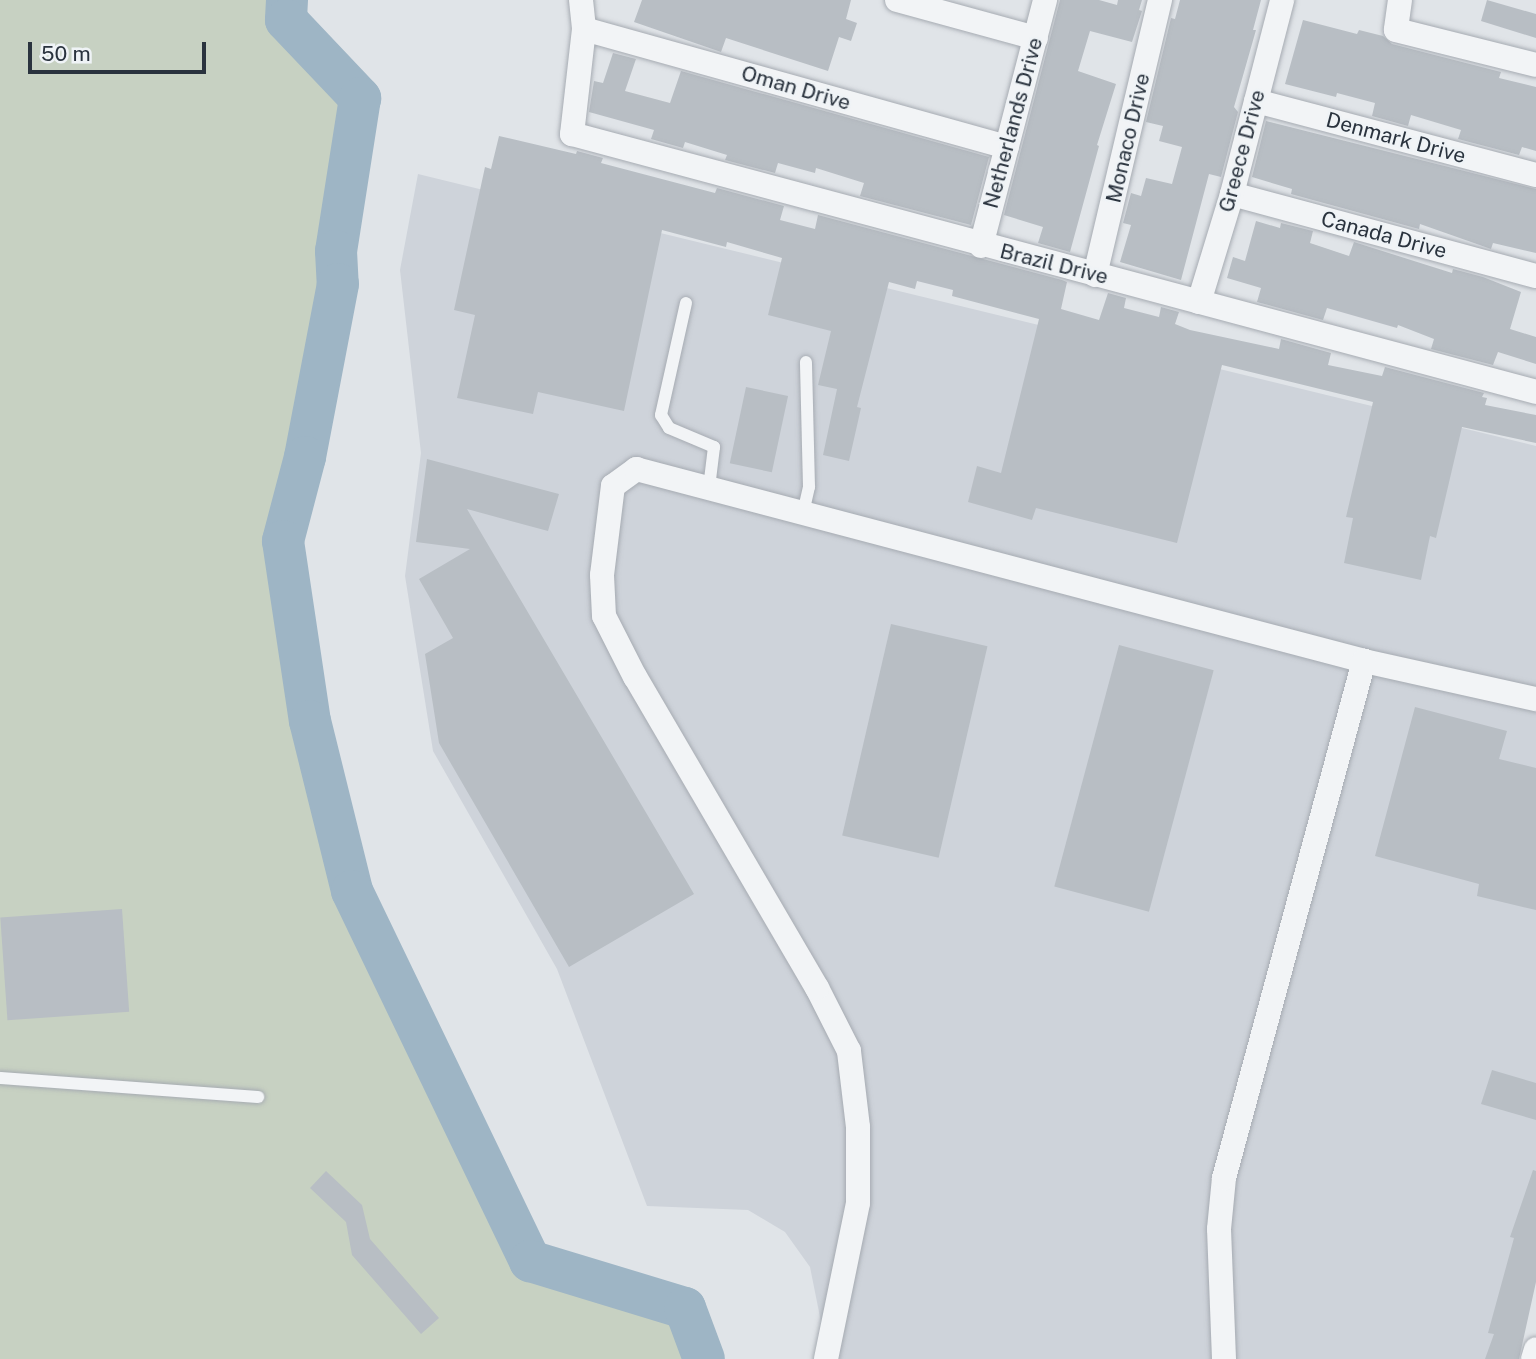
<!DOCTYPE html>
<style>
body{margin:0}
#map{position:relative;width:1536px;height:1359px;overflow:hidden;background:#e0e4e8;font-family:"Public Sans",sans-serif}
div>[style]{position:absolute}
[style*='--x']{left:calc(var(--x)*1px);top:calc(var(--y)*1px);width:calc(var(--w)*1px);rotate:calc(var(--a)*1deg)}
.built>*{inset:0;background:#ced3da}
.green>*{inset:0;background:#c7d1c2}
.river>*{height:42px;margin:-21px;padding:0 21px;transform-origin:21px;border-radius:21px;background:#9eb5c5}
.building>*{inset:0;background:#b8bec4;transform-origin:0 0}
.roads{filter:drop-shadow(0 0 2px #a6abb2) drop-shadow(0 0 2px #a6abb2)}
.lane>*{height:12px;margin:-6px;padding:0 6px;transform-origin:6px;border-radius:6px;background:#f2f4f6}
.street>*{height:24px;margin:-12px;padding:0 12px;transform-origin:12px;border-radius:12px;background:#f2f4f6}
span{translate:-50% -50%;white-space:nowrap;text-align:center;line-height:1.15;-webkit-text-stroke:5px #eff3f6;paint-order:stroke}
.street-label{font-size:21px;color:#2a333e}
.scale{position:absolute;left:28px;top:42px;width:178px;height:32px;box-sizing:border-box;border:4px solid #2a333e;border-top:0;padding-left:9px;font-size:21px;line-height:24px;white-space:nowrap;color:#2a333e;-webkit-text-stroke:5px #eff3f6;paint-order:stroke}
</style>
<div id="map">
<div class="built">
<div style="clip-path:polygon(418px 174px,1536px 446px,1536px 1175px,1490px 1359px,815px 1359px,822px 1327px,810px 1267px,785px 1232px,748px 1210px,647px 1206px,557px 969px,433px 751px,405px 576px,421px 453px,400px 270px)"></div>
</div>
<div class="green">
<div style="clip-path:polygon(0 0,275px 0,275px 28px,350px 104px,296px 454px,271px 546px,307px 747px,343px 891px,524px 1270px,675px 1315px,695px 1359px,0 1359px)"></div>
</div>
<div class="river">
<div style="--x:287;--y:0;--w:20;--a:93"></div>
<div style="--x:286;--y:20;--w:108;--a:46.5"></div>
<div style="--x:360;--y:98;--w:155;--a:98.9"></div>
<div style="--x:336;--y:251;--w:33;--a:87"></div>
<div style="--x:338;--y:284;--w:176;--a:100.8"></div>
<div style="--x:305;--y:457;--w:87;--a:104.7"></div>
<div style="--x:283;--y:541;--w:182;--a:81.5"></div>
<div style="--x:310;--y:721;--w:175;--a:76.1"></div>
<div style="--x:352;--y:891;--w:411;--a:64.3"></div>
<div style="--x:530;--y:1261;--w:162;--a:16.9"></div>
<div style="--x:685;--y:1308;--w:54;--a:69.6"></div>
</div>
<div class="building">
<div style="clip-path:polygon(642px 0,851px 0,846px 19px,857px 23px,851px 41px,839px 37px,828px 71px,726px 38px,721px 52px,634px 22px)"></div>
<div style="clip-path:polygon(1060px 0,1099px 0,1117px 5px,1118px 0,1142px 0,1139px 10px,1142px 11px,1132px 42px,1090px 31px,1078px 71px,1116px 84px,1097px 145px,1099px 146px,1070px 252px,1038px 243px,1043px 227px,1004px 215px)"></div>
<div style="clip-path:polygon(1180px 0,1261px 0,1253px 30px,1256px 30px,1234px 107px,1238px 112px,1221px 177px,1209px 174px,1181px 280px,1120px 262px,1131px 225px,1123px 223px,1131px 193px,1141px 196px,1146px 178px,1172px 184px,1182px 147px,1159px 141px,1163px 126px,1146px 122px,1171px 18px,1175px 19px)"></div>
<div style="clip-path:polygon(1487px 0,1536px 14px,1536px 38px,1481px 21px)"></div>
<div style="clip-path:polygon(1303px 20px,1357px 34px,1359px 30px,1383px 36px,1392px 44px,1501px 72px,1499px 78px,1536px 87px,1536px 151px,1522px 147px,1519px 155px,1458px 139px,1461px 130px,1411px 115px,1408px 126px,1372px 116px,1375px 103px,1337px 93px,1336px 97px,1285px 84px)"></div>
<div style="clip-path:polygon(613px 53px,636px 59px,625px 91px,670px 103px,681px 71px,989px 157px,971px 225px,860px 196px,864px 183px,816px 168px,815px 173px,778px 163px,775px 173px,725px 160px,727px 155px,685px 142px,683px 148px,651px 139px,654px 130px,589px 112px,594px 81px,603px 83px)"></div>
<div style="clip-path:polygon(1266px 121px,1536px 189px,1536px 253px,1493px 243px,1491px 249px,1420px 224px,1419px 229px,1291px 194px,1292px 189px,1252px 177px)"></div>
<div style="clip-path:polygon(499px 136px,576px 154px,577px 151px,603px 158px,601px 163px,715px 193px,717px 188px,784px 206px,780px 220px,815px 229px,818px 215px,1062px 280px,1067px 282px,1061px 309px,1099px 320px,1108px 293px,1126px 298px,1124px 308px,1159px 317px,1161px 307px,1179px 312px,1175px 324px,1190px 330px,1279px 349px,1281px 339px,1331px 353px,1328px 365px,1382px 376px,1385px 367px,1484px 393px,1482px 397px,1487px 398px,1485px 405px,1536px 415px,1536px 443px,1462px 427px,1436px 538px,1430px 536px,1421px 580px,1344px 563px,1353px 518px,1346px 517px,1373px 402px,1222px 365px,1177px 543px,1036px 508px,1032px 520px,968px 502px,977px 466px,1001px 473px,1039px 319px,952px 296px,953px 290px,917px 281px,915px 289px,889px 282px,857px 407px,861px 408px,849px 461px,823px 455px,837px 389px,818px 385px,831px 331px,768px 315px,782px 258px,727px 242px,726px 247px,662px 230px,624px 411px,538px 392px,533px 414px,457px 398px,475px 315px,454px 310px,485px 167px,491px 169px)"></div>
<div style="clip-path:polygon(1256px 221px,1280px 228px,1281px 223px,1313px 231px,1310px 243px,1349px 256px,1354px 242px,1452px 273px,1453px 269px,1483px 277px,1521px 292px,1510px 329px,1536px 337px,1536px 364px,1498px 352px,1493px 365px,1431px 349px,1434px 339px,1398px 325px,1397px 328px,1327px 308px,1323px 320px,1257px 302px,1261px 288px,1227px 278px,1233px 257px,1245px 261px)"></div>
<div style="left:746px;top:387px;width:43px;height:78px;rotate:12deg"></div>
<div style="clip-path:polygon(427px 459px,559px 494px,548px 531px,467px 509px,694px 894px,569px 967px,439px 743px,425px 654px,453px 638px,419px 579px,470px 549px,416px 542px)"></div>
<div style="left:891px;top:624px;width:99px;height:217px;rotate:13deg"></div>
<div style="left:1119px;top:645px;width:98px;height:250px;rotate:15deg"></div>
<div style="clip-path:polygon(1415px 707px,1507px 731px,1499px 759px,1536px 768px,1536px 910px,1477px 896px,1479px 884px,1375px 856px)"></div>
<div style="left:122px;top:909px;width:103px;height:122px;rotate:86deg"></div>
<div style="clip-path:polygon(1492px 1070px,1536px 1083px,1536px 1120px,1481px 1104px)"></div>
<div style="clip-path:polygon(1533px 1170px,1536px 1171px,1536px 1282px,1519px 1359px,1485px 1359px,1494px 1334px,1488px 1333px,1514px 1238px,1510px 1237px)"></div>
<div style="clip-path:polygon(326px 1171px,362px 1205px,370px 1239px,439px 1318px,421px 1334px,352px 1255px,346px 1222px,310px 1188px)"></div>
</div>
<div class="roads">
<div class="lane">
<div style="--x:686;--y:303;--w:115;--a:102.6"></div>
<div style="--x:661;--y:415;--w:15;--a:58"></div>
<div style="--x:669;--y:428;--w:49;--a:22.9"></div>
<div style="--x:714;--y:447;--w:41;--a:97"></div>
<div style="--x:803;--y:513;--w:27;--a:-77"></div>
<div style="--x:809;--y:487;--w:125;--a:-91.4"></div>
<div style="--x:0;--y:1078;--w:259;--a:4.2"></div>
</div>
<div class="street">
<div style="--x:581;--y:0;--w:29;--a:84"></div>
<div style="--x:584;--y:29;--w:106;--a:96.5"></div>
<div style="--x:572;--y:134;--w:998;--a:14.98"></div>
<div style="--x:897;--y:0;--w:144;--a:15.3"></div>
<div style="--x:1400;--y:0;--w:30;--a:98"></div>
<div style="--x:1396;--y:30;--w:144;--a:14"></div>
<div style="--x:584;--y:29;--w:439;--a:15.6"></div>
<div style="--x:1256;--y:101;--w:290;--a:14.8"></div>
<div style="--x:1232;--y:194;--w:315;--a:15.1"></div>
<div style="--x:981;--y:246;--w:254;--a:-75.4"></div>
<div style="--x:1095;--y:275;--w:283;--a:-76.7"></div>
<div style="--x:1199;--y:302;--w:113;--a:-73"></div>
<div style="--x:1232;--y:194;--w:200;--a:-75.5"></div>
<div style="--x:826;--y:1359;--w:159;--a:-78.4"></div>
<div style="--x:858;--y:1203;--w:76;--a:-90"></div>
<div style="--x:858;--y:1127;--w:77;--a:-96.8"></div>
<div style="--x:849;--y:1051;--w:71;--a:-116.9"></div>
<div style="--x:817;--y:988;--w:360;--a:-120.3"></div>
<div style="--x:635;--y:677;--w:68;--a:-116.9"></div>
<div style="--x:604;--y:616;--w:41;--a:-92.8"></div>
<div style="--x:602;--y:575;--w:90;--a:-83"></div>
<div style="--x:613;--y:486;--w:29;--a:-36"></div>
<div style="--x:636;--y:469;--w:753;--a:14.77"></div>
<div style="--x:1364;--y:661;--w:176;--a:12.5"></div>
<div style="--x:1224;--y:1359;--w:130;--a:-92.2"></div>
<div style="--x:1219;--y:1229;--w:51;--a:-84.4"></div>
<div style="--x:1224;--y:1178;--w:536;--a:-74.85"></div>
<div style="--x:1533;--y:1359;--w:10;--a:-73"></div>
</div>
</div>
<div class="street-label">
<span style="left:796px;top:88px;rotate:16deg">Oman Drive</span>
<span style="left:1013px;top:123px;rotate:-75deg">Netherlands Drive</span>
<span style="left:1128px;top:138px;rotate:-77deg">Monaco Drive</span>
<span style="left:1396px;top:138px;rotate:15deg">Denmark Drive</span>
<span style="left:1242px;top:151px;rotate:-75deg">Greece Drive</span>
<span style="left:1384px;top:235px;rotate:15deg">Canada Drive</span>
<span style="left:1054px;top:264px;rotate:14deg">Brazil Drive</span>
</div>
<div class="scale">50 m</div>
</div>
